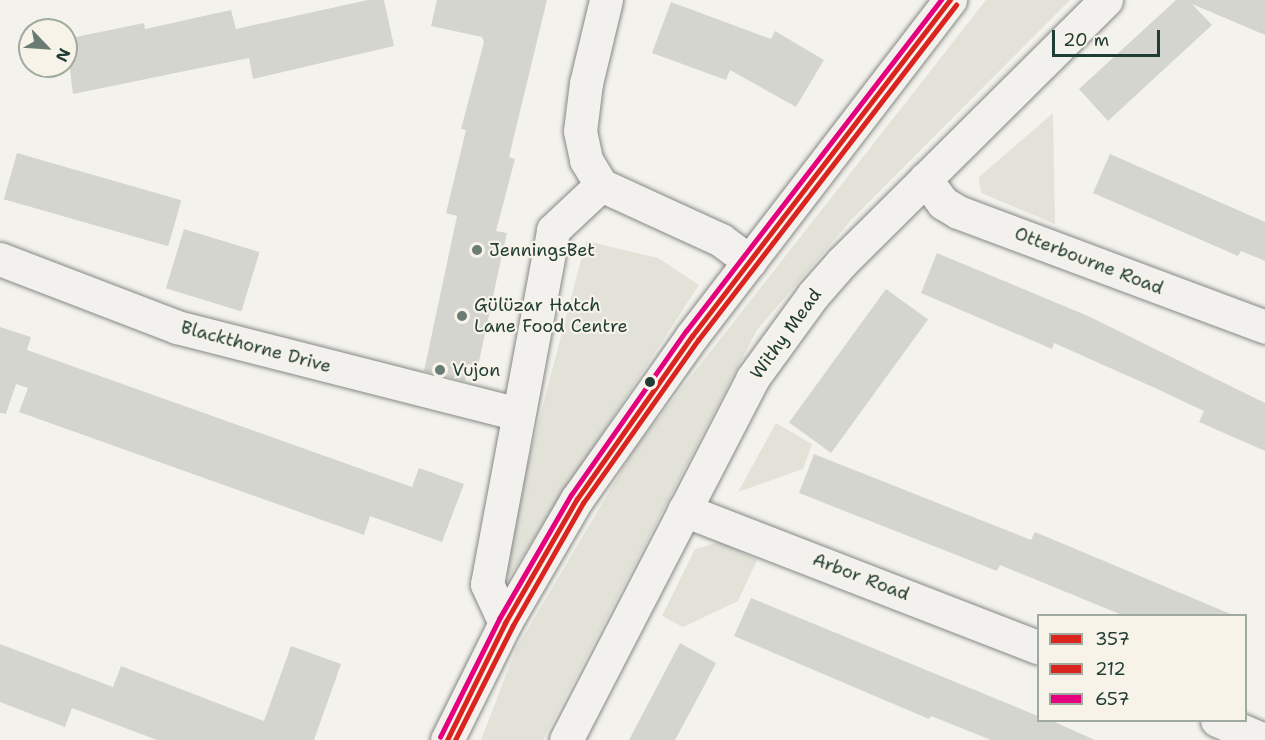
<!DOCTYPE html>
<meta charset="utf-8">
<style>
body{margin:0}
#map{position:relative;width:1265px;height:740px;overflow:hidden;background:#f4f2ec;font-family:"Shantell Sans",sans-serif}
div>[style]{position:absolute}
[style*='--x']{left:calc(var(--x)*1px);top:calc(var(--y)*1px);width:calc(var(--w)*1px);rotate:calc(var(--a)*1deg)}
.green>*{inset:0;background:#e2e2d9}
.building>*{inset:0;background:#d5d5d0;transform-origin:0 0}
.roads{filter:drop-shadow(0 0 2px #848985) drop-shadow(0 0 2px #848985)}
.minor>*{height:33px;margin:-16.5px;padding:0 16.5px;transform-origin:16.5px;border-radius:16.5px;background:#f2f1ed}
.major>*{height:33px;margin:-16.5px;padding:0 16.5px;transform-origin:16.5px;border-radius:16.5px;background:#f2f1ed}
.bus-1>*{height:4.5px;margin:-2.25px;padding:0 2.25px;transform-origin:2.25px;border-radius:2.25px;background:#dc241f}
.bus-2>*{height:4.5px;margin:-2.25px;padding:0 2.25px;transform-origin:2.25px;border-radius:2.25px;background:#dc241f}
.bus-3>*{height:4.5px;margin:-2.25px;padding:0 2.25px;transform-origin:2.25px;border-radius:2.25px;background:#e5007d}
.dots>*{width:16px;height:16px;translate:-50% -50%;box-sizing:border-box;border:3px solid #f7f3e8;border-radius:50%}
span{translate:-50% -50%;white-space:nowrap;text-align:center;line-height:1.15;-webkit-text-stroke:4.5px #f7f3e8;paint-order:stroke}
.poi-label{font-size:18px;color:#1f3d34}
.left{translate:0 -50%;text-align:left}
.street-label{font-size:18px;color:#1f3d34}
.legend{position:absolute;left:1037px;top:614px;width:210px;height:108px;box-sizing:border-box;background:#f7f3e8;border:2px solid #a1aaa0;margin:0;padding:8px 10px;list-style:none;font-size:18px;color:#1f3d34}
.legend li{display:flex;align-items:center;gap:12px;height:30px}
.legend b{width:30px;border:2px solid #a1aaa0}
.north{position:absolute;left:18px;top:18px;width:60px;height:60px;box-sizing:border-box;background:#f7f3e8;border:2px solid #a1aaa0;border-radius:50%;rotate:115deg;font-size:16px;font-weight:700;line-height:24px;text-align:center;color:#1f3d34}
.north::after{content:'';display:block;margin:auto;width:21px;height:27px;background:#6a7c74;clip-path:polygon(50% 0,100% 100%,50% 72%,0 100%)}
.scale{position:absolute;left:1052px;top:30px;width:108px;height:27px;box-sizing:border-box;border:3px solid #1f3d34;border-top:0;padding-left:8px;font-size:18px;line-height:21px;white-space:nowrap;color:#1f3d34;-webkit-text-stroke:4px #f7f3e8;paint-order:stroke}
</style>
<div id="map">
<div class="green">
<div style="clip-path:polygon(986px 0,1070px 0,853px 218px,757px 330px,543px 740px,481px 740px,516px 649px,635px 448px)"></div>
<div style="clip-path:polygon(1053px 113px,1055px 224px,981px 193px,979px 177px)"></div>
<div style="clip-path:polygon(586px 241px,658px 258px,699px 285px,509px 577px,500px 569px)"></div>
<div style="clip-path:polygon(776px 423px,812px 444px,803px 469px,738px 492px)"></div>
<div style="clip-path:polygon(720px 542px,757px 560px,738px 601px,683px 627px,662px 616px,695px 549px)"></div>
</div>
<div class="building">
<div style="clip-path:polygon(368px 0,384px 0,394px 46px,253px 79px,249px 58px,73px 94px,66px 39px,144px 23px,145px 29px,231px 10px,236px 29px)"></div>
<div style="clip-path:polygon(437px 0,547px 0,509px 157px,515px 159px,496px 231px,507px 233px,497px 278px,478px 366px,468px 364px,465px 381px,424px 371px,457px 216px,446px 213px,466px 130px,461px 129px,484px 42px,482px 37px,431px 26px)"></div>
<div style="clip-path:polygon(1176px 0,1265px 0,1265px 35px,1192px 4px,1212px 25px,1108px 121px,1079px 89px)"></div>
<div style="clip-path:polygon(671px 2px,771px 39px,775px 31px,824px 60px,796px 107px,730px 70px,726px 80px,652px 53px)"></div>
<div style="left:17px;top:153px;width:171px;height:48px;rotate:16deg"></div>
<div style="clip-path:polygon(1110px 154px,1265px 222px,1265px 261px,1241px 251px,1238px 256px,1093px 193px)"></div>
<div style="left:184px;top:229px;width:79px;height:62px;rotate:17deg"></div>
<div style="clip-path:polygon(937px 253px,1088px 316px,1265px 403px,1265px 451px,1199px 422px,1204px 411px,1155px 388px,1054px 343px,1052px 349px,921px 293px)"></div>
<div style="left:886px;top:289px;width:52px;height:165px;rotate:36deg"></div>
<div style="clip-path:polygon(0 327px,31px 337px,27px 350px,412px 487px,419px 468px,464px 484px,442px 542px,370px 516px,364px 535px,19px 412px,28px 388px,16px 384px,6px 414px,0 413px)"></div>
<div style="clip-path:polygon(814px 454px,1031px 540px,1035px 532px,1233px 615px,1122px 615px,1000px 565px,997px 571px,799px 493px)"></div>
<div style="clip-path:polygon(751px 598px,1038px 716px,1038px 720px,1050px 720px,1095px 740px,991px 740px,931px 716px,929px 719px,734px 636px)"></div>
<div style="clip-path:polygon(680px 643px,716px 663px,702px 690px,675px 740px,629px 740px)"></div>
<div style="clip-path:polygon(0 644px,113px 687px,121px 666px,264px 721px,291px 646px,341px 664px,314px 740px,157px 740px,72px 708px,65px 727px,0 702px)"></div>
</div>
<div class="roads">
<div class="minor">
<div style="--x:606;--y:0;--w:85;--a:103.5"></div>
<div style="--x:586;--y:83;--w:48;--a:97.1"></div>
<div style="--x:580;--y:131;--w:30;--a:78"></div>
<div style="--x:586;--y:160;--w:29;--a:59"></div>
<div style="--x:601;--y:185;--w:132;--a:24.6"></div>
<div style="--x:721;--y:240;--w:36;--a:37"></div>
<div style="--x:925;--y:179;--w:30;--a:53"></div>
<div style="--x:943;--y:203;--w:17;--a:31"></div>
<div style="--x:958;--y:212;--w:328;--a:20.5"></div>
<div style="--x:0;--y:259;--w:190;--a:21"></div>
<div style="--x:177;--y:327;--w:352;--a:14.3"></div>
<div style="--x:684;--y:510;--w:380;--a:21.2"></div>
<div style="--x:505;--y:623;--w:43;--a:-114.8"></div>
<div style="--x:487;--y:584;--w:360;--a:-79.4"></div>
<div style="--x:553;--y:230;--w:66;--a:-43.2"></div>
<div style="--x:1217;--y:720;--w:51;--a:23.1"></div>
<div style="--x:566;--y:740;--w:406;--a:-62.7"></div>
<div style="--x:752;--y:379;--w:104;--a:-54"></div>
<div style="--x:813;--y:295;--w:44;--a:-48.7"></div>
<div style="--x:842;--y:262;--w:372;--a:-44.8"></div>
</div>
<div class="major">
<div style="--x:447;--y:740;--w:131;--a:-63.6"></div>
<div style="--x:505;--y:623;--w:143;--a:-59.9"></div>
<div style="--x:577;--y:499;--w:199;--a:-54.8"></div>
<div style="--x:692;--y:336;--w:424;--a:-52.5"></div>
</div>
</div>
<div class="bus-1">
<div style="--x:447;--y:740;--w:131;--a:-63.6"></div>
<div style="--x:505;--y:623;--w:143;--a:-59.9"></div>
<div style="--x:577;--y:499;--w:199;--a:-54.8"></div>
<div style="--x:692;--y:336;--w:424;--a:-52.5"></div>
</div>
<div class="bus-2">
<div style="--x:455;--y:740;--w:127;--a:-63.2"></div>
<div style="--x:512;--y:627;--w:143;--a:-60.2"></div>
<div style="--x:583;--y:503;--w:199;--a:-54.8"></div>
<div style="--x:698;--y:340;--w:423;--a:-52.4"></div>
</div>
<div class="bus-3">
<div style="--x:440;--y:737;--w:132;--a:-63.4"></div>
<div style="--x:499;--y:619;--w:143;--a:-59.9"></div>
<div style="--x:571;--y:495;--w:200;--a:-55"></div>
<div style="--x:686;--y:331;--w:418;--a:-52.4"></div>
</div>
<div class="dots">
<div style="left:477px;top:250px;background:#6a7c74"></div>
<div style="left:462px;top:316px;background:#6a7c74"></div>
<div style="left:440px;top:370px;background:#6a7c74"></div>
<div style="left:650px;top:382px;background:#1f3d34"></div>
</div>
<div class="poi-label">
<span class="left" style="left:489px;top:250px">JenningsBet</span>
<span class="left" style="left:474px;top:316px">Gülüzar Hatch<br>Lane Food Centre</span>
<span class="left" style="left:452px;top:370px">Vujon</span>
</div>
<div class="street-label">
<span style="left:1089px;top:261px;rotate:21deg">Otterbourne Road</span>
<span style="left:786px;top:334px;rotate:-54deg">Withy Mead</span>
<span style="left:256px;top:347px;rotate:15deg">Blackthorne Drive</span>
<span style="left:861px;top:577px;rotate:21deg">Arbor Road</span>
</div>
<ul class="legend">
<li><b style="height:8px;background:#dc241f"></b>357</li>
<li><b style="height:8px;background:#dc241f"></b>212</li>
<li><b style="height:8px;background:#e5007d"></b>657</li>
</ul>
<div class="north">N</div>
<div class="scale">20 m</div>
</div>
